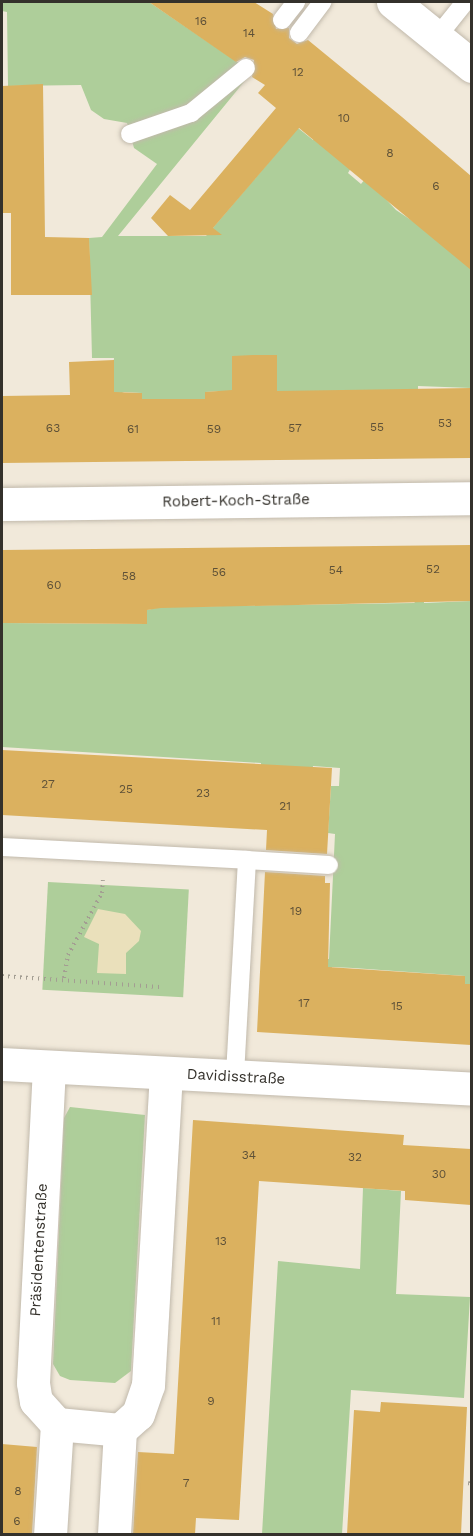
<!DOCTYPE html>
<meta charset="utf-8">
<style>
body{margin:0}
#map{position:relative;width:473px;height:1536px;overflow:hidden;background:#f1e9da;font-family:"Work Sans",sans-serif}
div>[style]{position:absolute}
[style*='--x']{left:calc(var(--x)*1px);top:calc(var(--y)*1px);width:calc(var(--w)*1px);rotate:calc(var(--a)*1deg)}
.green>*{inset:0;background:#aece9a;transform-origin:0 0}
.sand>*{inset:0;background:#eae0bb}
.building>*{inset:0;background:#dbb15f}
.path>*{height:4px;margin-top:-2px;transform-origin:0;background:repeating-linear-gradient(90deg,#a39d92 0 1.5px,transparent 0 6px)}
.roads{filter:drop-shadow(0 0 2px #c1b9ab) drop-shadow(0 0 2px #c1b9ab)}
.service>*{height:18px;margin:-9px;padding:0 9px;transform-origin:9px;border-radius:9px;background:#fff}
.minor>*{height:33px;margin:-16.5px;padding:0 16.5px;transform-origin:16.5px;border-radius:16.5px;background:#fff}
span{translate:-50% -50%;white-space:nowrap;text-align:center;line-height:1.15;-webkit-text-stroke:4.5px #fff;paint-order:stroke}
.number-label{font-size:12px;color:#5e5138}
.number-label span{-webkit-text-stroke-width:0}
.street-label{font-size:15px;color:#34312b}
.frame{position:absolute;inset:0;border:3px solid #34312b;pointer-events:none}
</style>
<div id="map">
<div class="green">
<div style="clip-path:polygon(2px 2px,149px 2px,252px 72px,118px 236px,206px 236px,298px 128px,313px 140px,320px 131px,352px 166px,348px 173px,361px 184px,366px 178px,396px 210px,471px 260px,467px 265px,472px 270px,471px 388px,418px 386px,418px 390px,304px 398px,304px 391px,238px 399px,223px 391px,205px 392px,205px 399px,142px 399px,142px 393px,124px 392px,109px 399px,114px 358px,92px 358px,89px 238px,102px 237px,157px 164px,134px 148px,127px 123px,104px 119px,91px 110px,81px 85px,8px 86px,7px 12px,2px 11px)"></div>
<div style="clip-path:polygon(424px 595px,424px 603px,471px 601px,471px 984px,465px 984px,465px 976px,353px 968px,332px 967px,331px 976px,321px 959px,329px 959px,335px 834px,328px 833px,331px 786px,339px 786px,340px 768px,313px 766px,312px 774px,261px 772px,261px 763px,2px 747px,2px 623px,146px 624px,147px 610px,161px 607px,414px 603px)"></div>
<div style="left:48px;top:882px;width:141px;height:108px;rotate:3deg"></div>
<div style="clip-path:polygon(70px 1107px,145px 1115px,131px 1371px,115px 1383px,70px 1380px,60px 1376px,53px 1364px,64px 1118px)"></div>
<div style="clip-path:polygon(363px 1188px,401px 1191px,396px 1294px,470px 1297px,464px 1398px,351px 1390px,342px 1534px,262px 1534px,278px 1261px,360px 1269px)"></div>
</div>
<div class="sand">
<div style="clip-path:polygon(98px 909px,125px 914px,141px 931px,139px 941px,126px 953px,126px 974px,97px 973px,99px 944px,84px 937px)"></div>
</div>
<div class="building">
<div style="clip-path:polygon(149px 2px,254px 2px,273px 14px,276px 29px,289px 28px,289px 38px,297px 44px,308px 40px,402px 117px,471px 176px,471px 270px,299px 128px,213px 228px,222px 235px,168px 236px,151px 218px,170px 195px,190px 210px,276px 108px,258px 93px,265px 85px,252px 77px,254px 60px,245px 57px,236px 62px)"></div>
<div style="clip-path:polygon(43px 84px,45px 237px,89px 238px,92px 295px,11px 295px,11px 213px,2px 213px,2px 86px)"></div>
<div style="clip-path:polygon(253px 355px,277px 355px,277px 391px,471px 388px,471px 458px,2px 463px,2px 396px,70px 395px,69px 362px,114px 360px,114px 392px,142px 393px,142px 399px,205px 399px,205px 392px,232px 390px,232px 356px)"></div>
<div style="clip-path:polygon(471px 545px,471px 601px,161px 608px,147px 610px,147px 624px,2px 623px,2px 550px)"></div>
<div style="clip-path:polygon(2px 750px,332px 768px,327px 854px,266px 850px,267px 830px,2px 815px)"></div>
<div style="clip-path:polygon(265px 872px,325px 876px,325px 883px,330px 883px,328px 967px,465px 976px,465px 984px,471px 984px,471px 1045px,257px 1032px)"></div>
<div style="clip-path:polygon(193px 1120px,404px 1135px,403px 1145px,471px 1149px,471px 1205px,405px 1200px,405px 1191px,259px 1181px,239px 1520px,196px 1518px,195px 1534px,133px 1534px,138px 1452px,174px 1454px)"></div>
<div style="clip-path:polygon(381px 1402px,467px 1407px,461px 1534px,347px 1534px,354px 1410px,380px 1412px)"></div>
<div style="clip-path:polygon(2px 1444px,37px 1447px,32px 1534px,2px 1534px)"></div>
</div>
<div class="path">
<div style="--x:2;--y:976;--w:158;--a:4"></div>
<div style="--x:64;--y:978;--w:23;--a:-80"></div>
<div style="--x:68;--y:955;--w:71;--a:-61.3"></div>
<div style="--x:102;--y:893;--w:13;--a:-86"></div>
<div style="--x:468;--y:1483;--w:4;--a:14"></div>
</div>
<div class="roads">
<div class="service">
<div style="--x:282;--y:20;--w:23;--a:-52"></div>
<div style="--x:299;--y:33;--w:39;--a:-53"></div>
<div style="--x:437;--y:37;--w:45;--a:-51.3"></div>
<div style="--x:130;--y:134;--w:65;--a:-19"></div>
<div style="--x:191;--y:113;--w:71;--a:-39.3"></div>
<div style="--x:2;--y:847;--w:245;--a:3"></div>
<div style="--x:247;--y:860;--w:217;--a:93.2"></div>
<div style="--x:247;--y:860;--w:82;--a:3.5"></div>
</div>
<div class="minor">
<div style="--x:393;--y:2;--w:102;--a:39"></div>
<div style="--x:2;--y:504;--w:470;--a:-0.7"></div>
<div style="--x:2;--y:1064;--w:471;--a:3"></div>
<div style="--x:49;--y:1067;--w:316;--a:92.9"></div>
<div style="--x:33;--y:1383;--w:18;--a:81"></div>
<div style="--x:36;--y:1401;--w:31;--a:48"></div>
<div style="--x:57;--y:1424;--w:110;--a:93.6"></div>
<div style="--x:57;--y:1424;--w:63;--a:5.4"></div>
<div style="--x:114;--y:1534;--w:104;--a:-86.7"></div>
<div style="--x:120;--y:1430;--w:24;--a:-42"></div>
<div style="--x:138;--y:1414;--w:31;--a:-71"></div>
<div style="--x:148;--y:1385;--w:312;--a:-86.7"></div>
</div>
</div>
<div class="number-label">
<span style="left:201px;top:22px">16</span>
<span style="left:249px;top:34px">14</span>
<span style="left:298px;top:73px">12</span>
<span style="left:344px;top:119px">10</span>
<span style="left:390px;top:154px">8</span>
<span style="left:436px;top:187px">6</span>
<span style="left:445px;top:424px">53</span>
<span style="left:377px;top:428px">55</span>
<span style="left:53px;top:429px">63</span>
<span style="left:295px;top:429px">57</span>
<span style="left:133px;top:430px">61</span>
<span style="left:214px;top:430px">59</span>
<span style="left:433px;top:570px">52</span>
<span style="left:336px;top:571px">54</span>
<span style="left:219px;top:573px">56</span>
<span style="left:129px;top:577px">58</span>
<span style="left:54px;top:586px">60</span>
<span style="left:48px;top:785px">27</span>
<span style="left:126px;top:790px">25</span>
<span style="left:203px;top:794px">23</span>
<span style="left:285px;top:807px">21</span>
<span style="left:296px;top:912px">19</span>
<span style="left:304px;top:1004px">17</span>
<span style="left:397px;top:1007px">15</span>
<span style="left:249px;top:1156px">34</span>
<span style="left:355px;top:1158px">32</span>
<span style="left:439px;top:1175px">30</span>
<span style="left:221px;top:1242px">13</span>
<span style="left:216px;top:1322px">11</span>
<span style="left:211px;top:1402px">9</span>
<span style="left:186px;top:1484px">7</span>
<span style="left:18px;top:1492px">8</span>
<span style="left:17px;top:1522px">6</span>
</div>
<div class="street-label">
<span style="left:236px;top:501px;rotate:-1deg">Robert-Koch-Straße</span>
<span style="left:236px;top:1077px;rotate:3deg">Davidisstraße</span>
<span style="left:39px;top:1250px;rotate:-87deg">Präsidentenstraße</span>
</div>
<div class="frame"></div>
</div>
